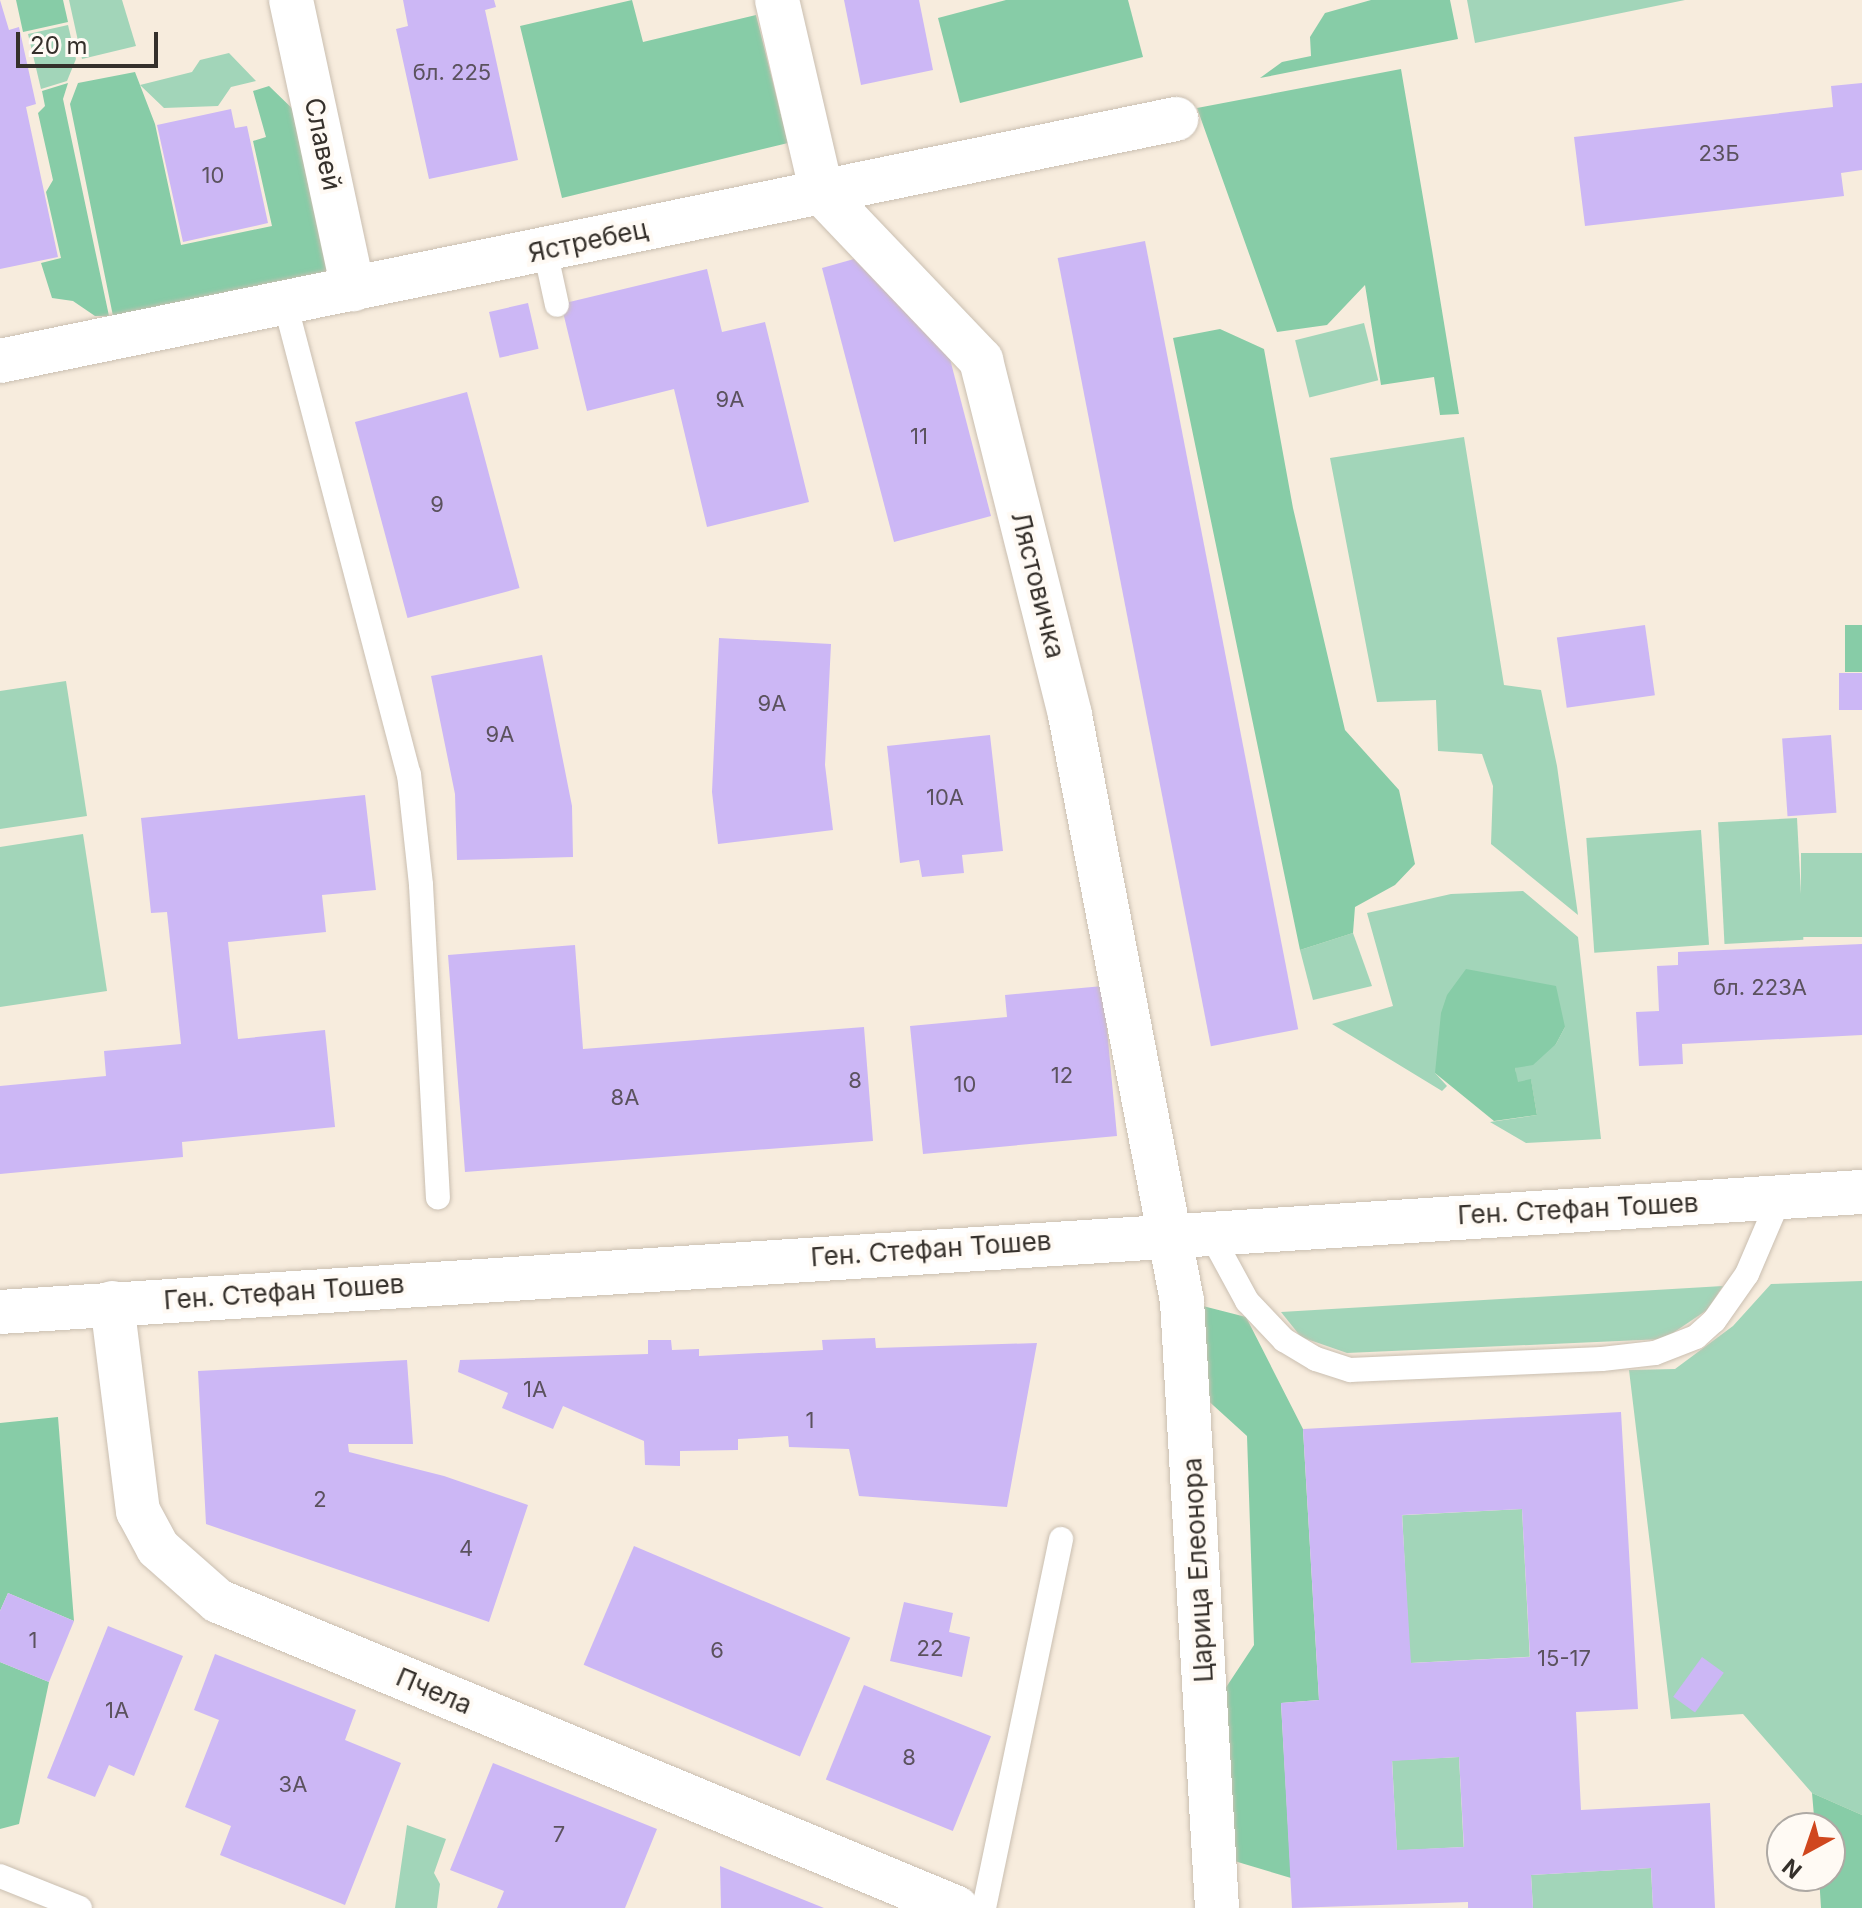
<!DOCTYPE html>
<meta charset="utf-8">
<style>
body{margin:0}
#map{position:relative;width:1862px;height:1908px;overflow:hidden;background:#f7ecdd;font-family:Inter,sans-serif}
div>[style]{position:absolute}
[style*='--x']{left:calc(var(--x)*1px);top:calc(var(--y)*1px);width:calc(var(--w)*1px);rotate:calc(var(--a)*1deg)}
.green>*{inset:0;background:#a2d5b9;transform-origin:0 0}
.forest>*{inset:0;background:#87cca7;transform-origin:0 0}
.building>*{inset:0;background:#ccb7f5;transform-origin:0 0}
.roads{filter:drop-shadow(0 0 2px #cabfb1) drop-shadow(0 0 2px #cabfb1)}
.service>*{height:24px;margin:-12px;padding:0 12px;transform-origin:12px;border-radius:12px;background:#fff}
.minor>*{height:44px;margin:-22px;padding:0 22px;transform-origin:22px;border-radius:22px;background:#fff}
.tertiary>*{height:44px;margin:-22px;padding:0 22px;transform-origin:22px;border-radius:22px;background:#fff}
span{translate:-50% -50%;white-space:nowrap;text-align:center;line-height:1.15;-webkit-text-stroke:8px #fffaf4;paint-order:stroke}
.number-label{font-size:22px;color:#5b525e}
.number-label span{-webkit-text-stroke-width:0}
.street-label{font-size:26px;color:#35302b}
.north{position:absolute;left:1766px;top:1812px;width:80px;height:80px;box-sizing:border-box;background:#fffaf4;border:2px solid #aea9a4;border-radius:50%;rotate:220deg;font-size:22px;font-weight:700;line-height:32px;text-align:center;color:#35302b}
.north::after{content:'';display:block;margin:auto;width:28px;height:36px;background:#d0471e;clip-path:polygon(50% 0,100% 100%,50% 72%,0 100%)}
.scale{position:absolute;left:16px;top:32px;width:142px;height:36px;box-sizing:border-box;border:4px solid #35302b;border-top:0;padding-left:10px;font-size:24px;line-height:28px;white-space:nowrap;color:#35302b;-webkit-text-stroke:6px #fffaf4;paint-order:stroke}
</style>
<div id="map">
<div class="green">
<div style="clip-path:polygon(69px 0,122px 0,136px 46px,82px 59px)"></div>
<div style="clip-path:polygon(1467px 0,1685px 0,1475px 43px)"></div>
<div style="clip-path:polygon(68px 25px,76px 59px,67px 81px,41px 89px,28px 34px)"></div>
<div style="clip-path:polygon(229px 53px,256px 81px,231px 87px,218px 106px,164px 108px,140px 85px,192px 72px,200px 60px)"></div>
<div style="left:1364px;top:323px;width:59px;height:71px;rotate:76deg"></div>
<div style="clip-path:polygon(1464px 437px,1504px 685px,1541px 690px,1557px 766px,1578px 915px,1491px 844px,1493px 786px,1482px 754px,1438px 751px,1436px 700px,1377px 702px,1330px 458px)"></div>
<div style="clip-path:polygon(66px 681px,87px 816px,0 829px,0 691px)"></div>
<div style="left:1797px;top:818px;width:122px;height:79px;rotate:87deg"></div>
<div style="left:1701px;top:830px;width:115px;height:115px;rotate:86deg"></div>
<div style="clip-path:polygon(83px 834px,107px 991px,0 1007px,0 847px)"></div>
<div style="left:1862px;top:853px;width:84px;height:61px;rotate:90deg"></div>
<div style="clip-path:polygon(1523px 891px,1578px 937px,1601px 1139px,1526px 1143px,1490px 1122px,1537px 1115px,1531px 1080px,1517px 1083px,1515px 1068px,1556px 1044px,1565px 1027px,1435px 1073px,1447px 1086px,1442px 1091px,1332px 1024px,1393px 1006px,1367px 913px,1451px 894px)"></div>
<div style="clip-path:polygon(1353px 933px,1372px 986px,1313px 1000px,1300px 950px)"></div>
<div style="clip-path:polygon(1862px 1281px,1862px 1815px,1812px 1793px,1743px 1714px,1671px 1719px,1629px 1370px,1675px 1369px,1733px 1326px,1771px 1284px)"></div>
<div style="clip-path:polygon(1723px 1286px,1707px 1310px,1664px 1339px,1347px 1353px,1301px 1337px,1281px 1312px)"></div>
<div style="left:1522px;top:1509px;width:148px;height:120px;rotate:87deg"></div>
<div style="left:1459px;top:1757px;width:90px;height:67px;rotate:87deg"></div>
<div style="clip-path:polygon(407px 1825px,446px 1839px,434px 1873px,440px 1884px,437px 1908px,395px 1908px)"></div>
<div style="clip-path:polygon(1651px 1868px,1653px 1908px,1533px 1908px,1531px 1875px)"></div>
</div>
<div class="forest">
<div style="clip-path:polygon(16px 0,63px 0,68px 22px,23px 32px)"></div>
<div style="clip-path:polygon(632px 0,643px 42px,756px 15px,788px 143px,562px 198px,520px 26px)"></div>
<div style="clip-path:polygon(1006px 0,1128px 0,1143px 57px,960px 103px,938px 18px)"></div>
<div style="clip-path:polygon(1371px 0,1450px 0,1458px 39px,1260px 78px,1282px 62px,1311px 56px,1310px 37px,1325px 13px)"></div>
<div style="clip-path:polygon(1401px 69px,1432px 250px,1459px 414px,1440px 415px,1434px 377px,1381px 385px,1365px 285px,1327px 325px,1277px 332px,1197px 108px)"></div>
<div style="clip-path:polygon(135px 72px,155px 124px,181px 245px,272px 226px,253px 141px,266px 137px,253px 91px,269px 86px,300px 116px,333px 270px,113px 316px,70px 104px,78px 83px)"></div>
<div style="clip-path:polygon(68px 83px,63px 99px,109px 316px,95px 316px,73px 301px,52px 298px,41px 263px,61px 258px,46px 192px,53px 180px,38px 113px,45px 106px,42px 91px)"></div>
<div style="clip-path:polygon(1220px 329px,1264px 349px,1293px 508px,1345px 730px,1399px 790px,1415px 864px,1395px 885px,1355px 907px,1353px 933px,1300px 950px,1173px 338px)"></div>
<div style="left:1862px;top:625px;width:47px;height:17px;rotate:90deg"></div>
<div style="clip-path:polygon(1466px 969px,1556px 986px,1565px 1027px,1556px 1044px,1533px 1065px,1515px 1068px,1518px 1082px,1531px 1079px,1537px 1115px,1494px 1121px,1435px 1073px,1441px 1013px,1447px 995px)"></div>
<div style="clip-path:polygon(1195px 1304px,1246px 1317px,1303px 1429px,1319px 1700px,1281px 1703px,1291px 1878px,1231px 1860px,1221px 1695px,1254px 1645px,1247px 1436px,1203px 1396px)"></div>
<div style="clip-path:polygon(58px 1417px,74px 1621px,8px 1593px,0 1611px,0 1423px)"></div>
<div style="clip-path:polygon(0 1662px,49px 1682px,19px 1824px,0 1829px)"></div>
<div style="clip-path:polygon(1812px 1793px,1862px 1815px,1862px 1908px,1821px 1908px,1819px 1876px,1830px 1876px,1830px 1828px,1815px 1828px)"></div>
</div>
<div class="building">
<div style="clip-path:polygon(0 0,9px 30px,19px 27px,36px 104px,26px 107px,58px 257px,0 269px)"></div>
<div style="clip-path:polygon(403px 0,494px 0,496px 7px,485px 10px,518px 160px,429px 179px,396px 29px,408px 26px)"></div>
<div style="clip-path:polygon(844px 0,919px 0,933px 70px,861px 85px)"></div>
<div style="clip-path:polygon(1862px 83px,1862px 170px,1841px 173px,1844px 196px,1585px 226px,1574px 137px,1833px 107px,1831px 86px)"></div>
<div style="clip-path:polygon(231px 109px,235px 128px,247px 126px,268px 223px,183px 242px,157px 125px)"></div>
<div style="left:1145px;top:241px;width:803px;height:89px;rotate:79deg"></div>
<div style="clip-path:polygon(854px 259px,950px 359px,991px 516px,894px 542px,822px 268px)"></div>
<div style="clip-path:polygon(707px 269px,722px 332px,765px 322px,809px 502px,707px 527px,674px 389px,587px 411px,561px 304px)"></div>
<div style="left:528px;top:303px;width:47px;height:40px;rotate:77deg"></div>
<div style="left:467px;top:392px;width:203px;height:116px;rotate:75deg"></div>
<div style="left:1645px;top:625px;width:71px;height:89px;rotate:82deg"></div>
<div style="clip-path:polygon(719px 638px,831px 644px,825px 765px,833px 830px,718px 844px,712px 792px)"></div>
<div style="clip-path:polygon(542px 655px,572px 806px,573px 857px,457px 860px,455px 794px,431px 676px)"></div>
<div style="left:1862px;top:673px;width:37px;height:23px;rotate:90deg"></div>
<div style="clip-path:polygon(990px 735px,1003px 851px,962px 855px,964px 873px,922px 877px,919px 860px,900px 863px,887px 746px)"></div>
<div style="left:1831px;top:735px;width:78px;height:49px;rotate:86deg"></div>
<div style="clip-path:polygon(365px 795px,376px 890px,322px 895px,326px 932px,228px 942px,238px 1039px,325px 1030px,335px 1127px,182px 1142px,183px 1157px,0 1174px,0 1086px,106px 1076px,104px 1051px,181px 1044px,167px 912px,151px 913px,141px 818px)"></div>
<div style="clip-path:polygon(1862px 944px,1862px 1035px,1682px 1044px,1683px 1064px,1639px 1066px,1636px 1012px,1659px 1011px,1657px 966px,1678px 965px,1678px 952px)"></div>
<div style="clip-path:polygon(575px 945px,583px 1049px,864px 1027px,873px 1141px,465px 1172px,448px 955px)"></div>
<div style="clip-path:polygon(1103px 986px,1117px 1136px,923px 1154px,910px 1026px,1007px 1017px,1005px 995px)"></div>
<div style="clip-path:polygon(875px 1338px,876px 1348px,1037px 1343px,1007px 1507px,859px 1496px,849px 1449px,789px 1447px,788px 1436px,738px 1439px,738px 1450px,680px 1451px,680px 1466px,645px 1465px,644px 1441px,563px 1406px,553px 1429px,502px 1408px,508px 1393px,458px 1372px,460px 1360px,648px 1354px,648px 1340px,671px 1340px,672px 1350px,699px 1349px,699px 1356px,823px 1350px,822px 1340px)"></div>
<div style="clip-path:polygon(407px 1360px,413px 1444px,348px 1444px,349px 1452px,444px 1476px,528px 1505px,489px 1622px,206px 1524px,198px 1371px)"></div>
<div style="clip-path:polygon(evenodd,1621px 1412px,1638px 1709px,1576px 1712px,1581px 1810px,1710px 1803px,1715px 1908px,1653px 1908px,1651px 1868px,1531px 1875px,1533px 1908px,1468px 1908px,1468px 1902px,1292px 1908px,1281px 1703px,1319px 1700px,1303px 1429px,1621px 1412px,1522px 1509px,1530px 1657px,1411px 1663px,1402px 1515px,1522px 1509px,1621px 1412px,1459px 1757px,1464px 1847px,1397px 1850px,1392px 1761px,1459px 1757px)"></div>
<div style="left:634px;top:1546px;width:235px;height:129px;rotate:23deg"></div>
<div style="clip-path:polygon(8px 1593px,74px 1621px,49px 1682px,0 1662px,0 1611px)"></div>
<div style="clip-path:polygon(904px 1602px,953px 1613px,949px 1632px,970px 1637px,962px 1677px,890px 1661px)"></div>
<div style="clip-path:polygon(108px 1626px,183px 1656px,134px 1776px,109px 1765px,95px 1797px,47px 1778px)"></div>
<div style="clip-path:polygon(215px 1654px,356px 1710px,345px 1740px,401px 1763px,345px 1905px,220px 1855px,231px 1826px,185px 1807px,219px 1720px,194px 1710px)"></div>
<div style="left:1702px;top:1657px;width:27px;height:49px;rotate:36deg"></div>
<div style="left:864px;top:1685px;width:137px;height:102px;rotate:22deg"></div>
<div style="clip-path:polygon(493px 1763px,657px 1829px,625px 1908px,497px 1908px,504px 1891px,450px 1870px)"></div>
<div style="clip-path:polygon(720px 1866px,824px 1908px,721px 1908px)"></div>
</div>
<div class="roads">
<div class="service">
<div style="--x:545;--y:250;--w:56;--a:77.7"></div>
<div style="--x:285;--y:303;--w:487;--a:75.3"></div>
<div style="--x:409;--y:774;--w:112;--a:83.8"></div>
<div style="--x:421;--y:885;--w:313;--a:86.9"></div>
<div style="--x:1209;--y:1231;--w:80;--a:61.5"></div>
<div style="--x:1247;--y:1301;--w:54;--a:46.5"></div>
<div style="--x:1284;--y:1340;--w:37;--a:31"></div>
<div style="--x:1316;--y:1359;--w:36;--a:18"></div>
<div style="--x:1350;--y:1370;--w:252;--a:-2.5"></div>
<div style="--x:1602;--y:1359;--w:53;--a:-6.5"></div>
<div style="--x:1655;--y:1353;--w:44;--a:-21.3"></div>
<div style="--x:1696;--y:1337;--w:24;--a:-42"></div>
<div style="--x:1714;--y:1321;--w:57;--a:-54.9"></div>
<div style="--x:1747;--y:1274;--w:84;--a:-66.8"></div>
<div style="--x:0;--y:1876;--w:86;--a:21.8"></div>
<div style="--x:984;--y:1908;--w:377;--a:-78.2"></div>
</div>
<div class="minor">
<div style="--x:291;--y:0;--w:296;--a:77.9"></div>
<div style="--x:777;--y:0;--w:198;--a:76.9"></div>
<div style="--x:822;--y:193;--w:231;--a:46.4"></div>
<div style="--x:981;--y:360;--w:366;--a:75.9"></div>
<div style="--x:1070;--y:715;--w:597;--a:79.18"></div>
<div style="--x:1182;--y:1301;--w:608;--a:86.7"></div>
<div style="--x:0;--y:361;--w:1201;--a:-11.63"></div>
<div style="--x:112;--y:1303;--w:210;--a:82.9"></div>
<div style="--x:138;--y:1511;--w:42;--a:61.6"></div>
<div style="--x:158;--y:1548;--w:80;--a:41.5"></div>
<div style="--x:218;--y:1601;--w:800;--a:22.56"></div>
</div>
<div class="tertiary">
<div style="--x:0;--y:1312;--w:1866;--a:-3.69"></div>
</div>
</div>
<div class="number-label">
<span style="left:452px;top:73px">бл. 225</span>
<span style="left:1719px;top:154px">23Б</span>
<span style="left:213px;top:176px">10</span>
<span style="left:730px;top:400px">9А</span>
<span style="left:919px;top:437px">11</span>
<span style="left:437px;top:505px">9</span>
<span style="left:772px;top:704px">9А</span>
<span style="left:500px;top:735px">9А</span>
<span style="left:945px;top:798px">10А</span>
<span style="left:1760px;top:988px">бл. 223А</span>
<span style="left:1062px;top:1076px">12</span>
<span style="left:855px;top:1081px">8</span>
<span style="left:965px;top:1085px">10</span>
<span style="left:625px;top:1098px">8А</span>
<span style="left:535px;top:1390px">1А</span>
<span style="left:810px;top:1421px">1</span>
<span style="left:320px;top:1500px">2</span>
<span style="left:466px;top:1549px">4</span>
<span style="left:33px;top:1641px">1</span>
<span style="left:930px;top:1649px">22</span>
<span style="left:717px;top:1651px">6</span>
<span style="left:1564px;top:1659px">15-17</span>
<span style="left:117px;top:1711px">1А</span>
<span style="left:909px;top:1758px">8</span>
<span style="left:293px;top:1785px">3А</span>
<span style="left:559px;top:1835px">7</span>
</div>
<div class="street-label">
<span style="left:323px;top:144px;rotate:78deg">Славей</span>
<span style="left:588px;top:241px;rotate:-12deg">Ястребец</span>
<span style="left:1038px;top:585px;rotate:76deg">Лястовичка</span>
<span style="left:1578px;top:1209px;rotate:-3deg">Ген. Стефан Тошев</span>
<span style="left:931px;top:1249px;rotate:-4deg">Ген. Стефан Тошев</span>
<span style="left:284px;top:1292px;rotate:-4deg">Ген. Стефан Тошев</span>
<span style="left:1198px;top:1570px;rotate:-93deg">Царица Елеонора</span>
<span style="left:434px;top:1691px;rotate:23deg">Пчела</span>
</div>
<div class="north">N</div>
<div class="scale">20 m</div>
</div>
